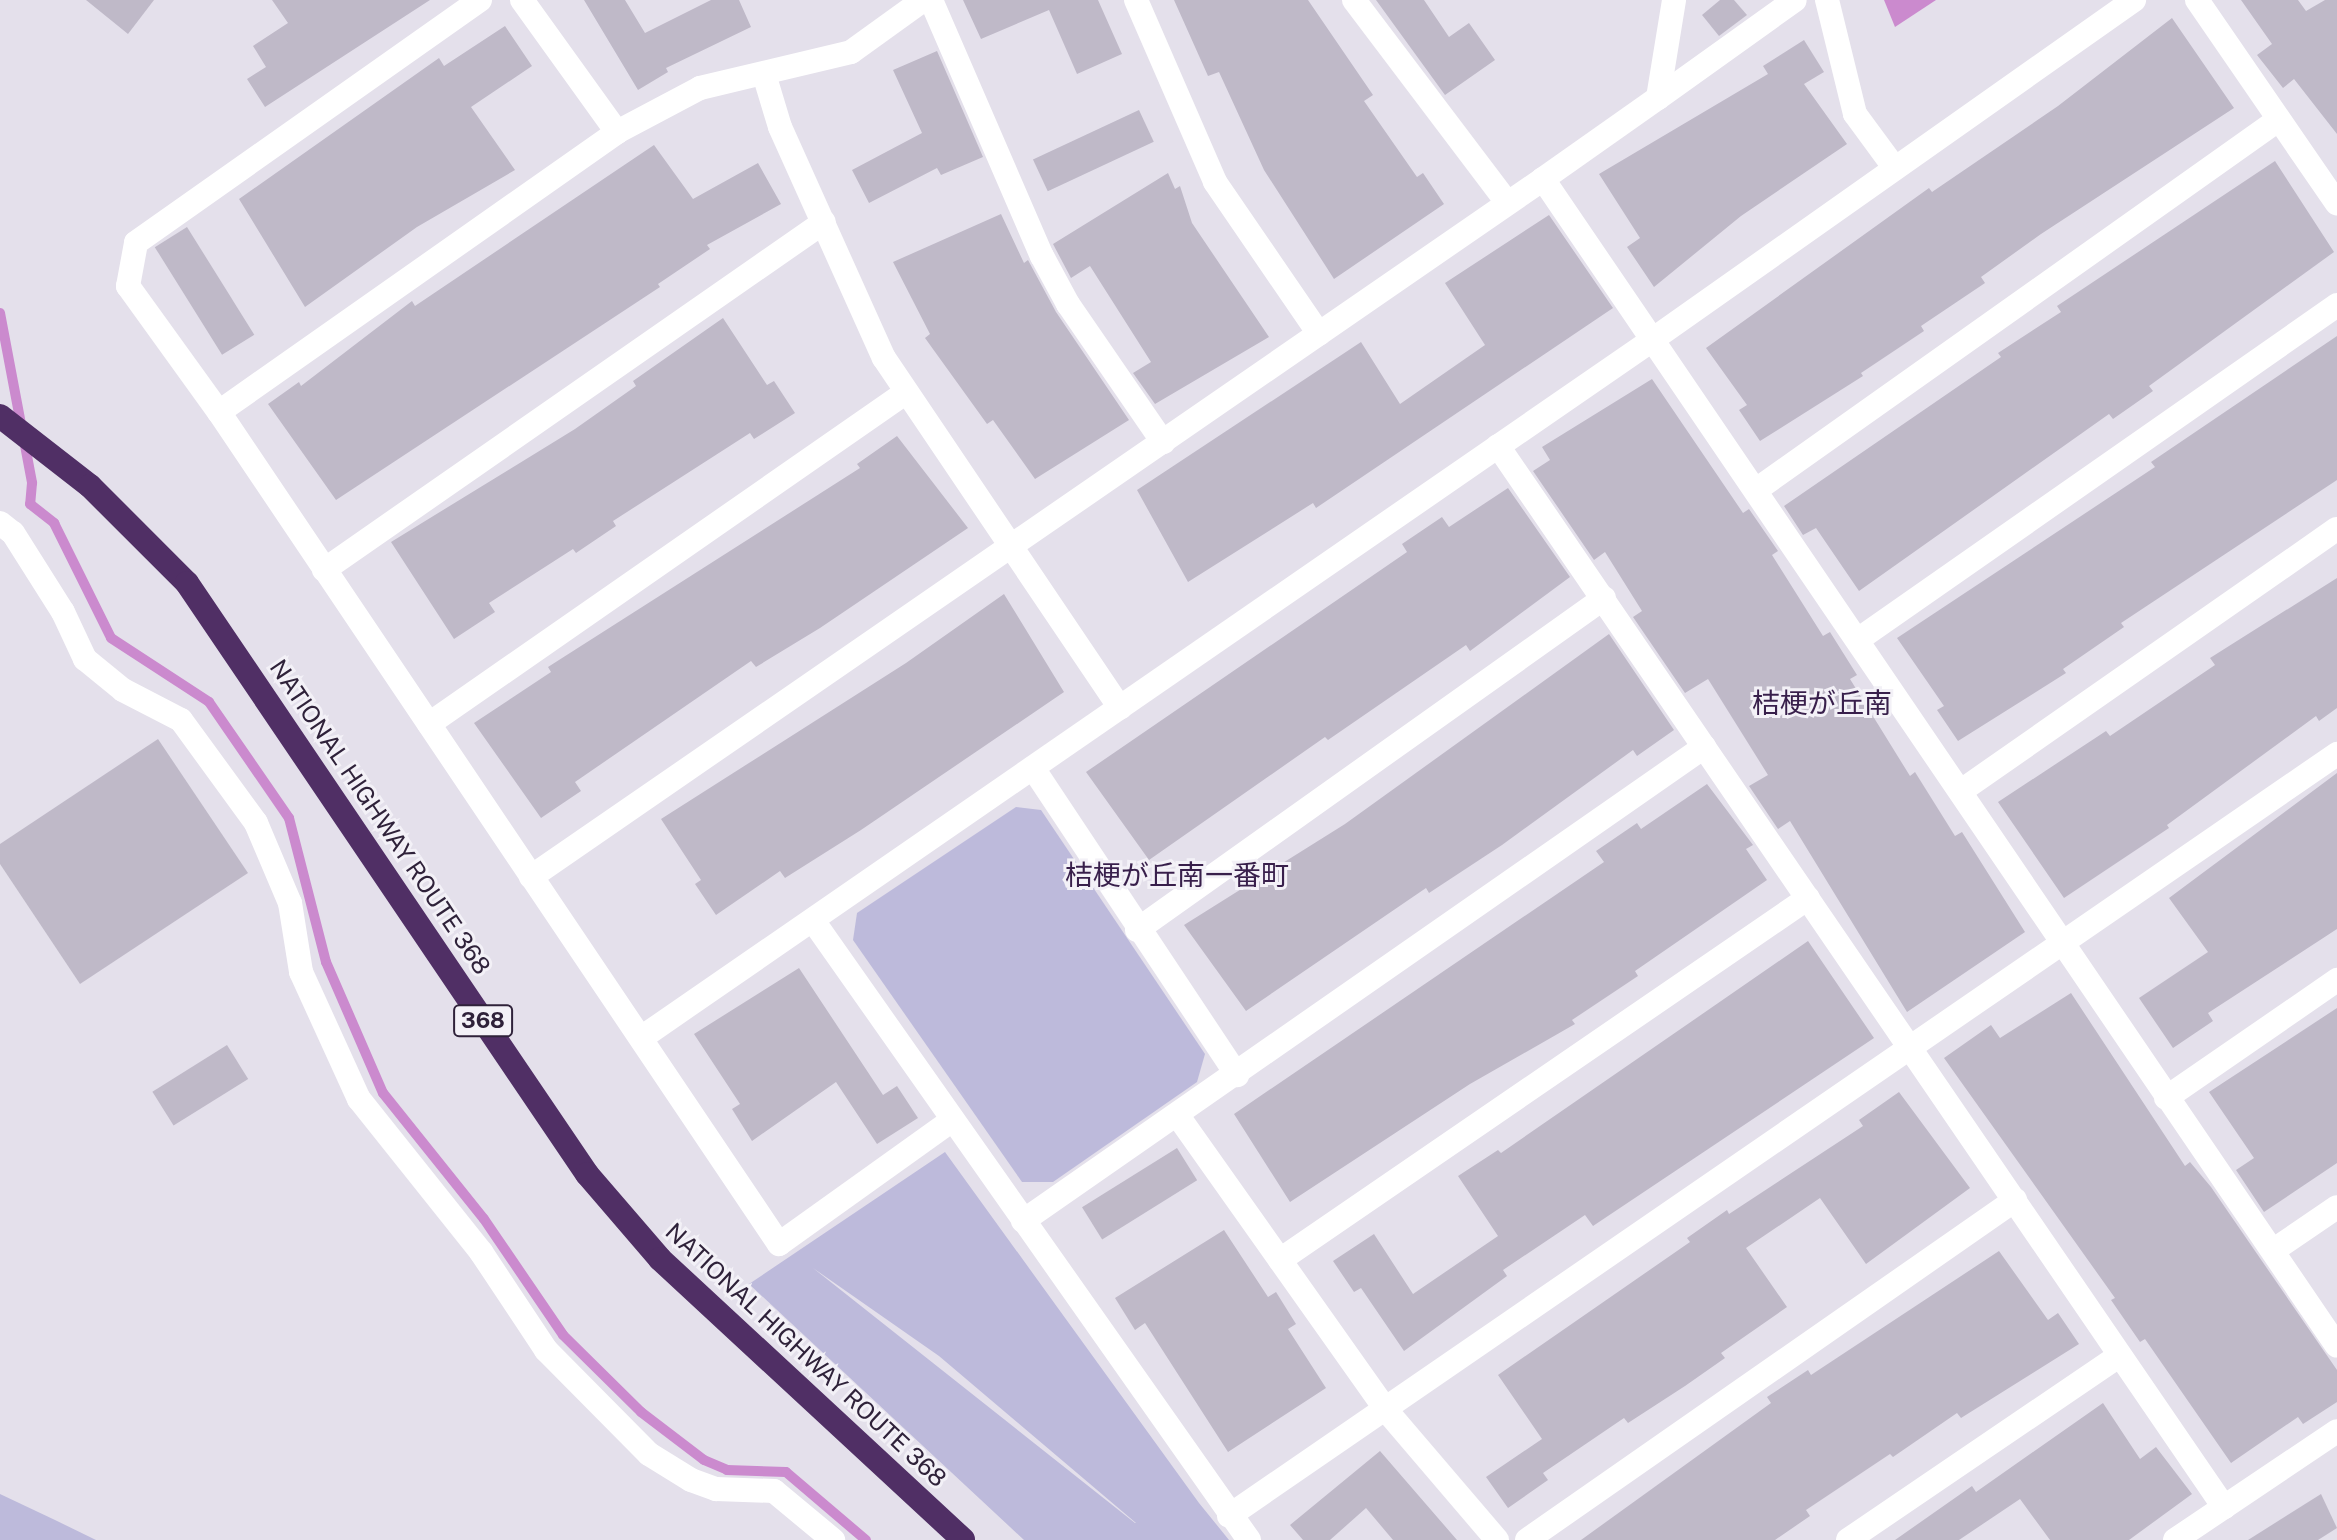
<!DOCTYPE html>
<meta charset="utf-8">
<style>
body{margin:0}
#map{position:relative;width:2337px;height:1540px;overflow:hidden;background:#e4e0eb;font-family:"Public Sans","Noto Sans JP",sans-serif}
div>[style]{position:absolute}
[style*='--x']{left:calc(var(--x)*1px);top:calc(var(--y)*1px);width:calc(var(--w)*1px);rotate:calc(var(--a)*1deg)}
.green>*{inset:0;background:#bdbadb}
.water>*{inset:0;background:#cb8ace}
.stream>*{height:10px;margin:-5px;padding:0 5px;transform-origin:5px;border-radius:5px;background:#cb8ace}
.building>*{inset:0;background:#bfb9c8;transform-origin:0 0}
.street>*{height:24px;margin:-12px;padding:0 12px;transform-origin:12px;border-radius:12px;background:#fff}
.highway>*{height:24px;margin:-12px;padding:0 12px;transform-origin:12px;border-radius:12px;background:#502f65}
span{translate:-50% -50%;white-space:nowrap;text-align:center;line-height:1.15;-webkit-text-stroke:6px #f3f1f7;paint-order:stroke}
.shield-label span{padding:2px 6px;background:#f3f1f7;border:2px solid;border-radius:6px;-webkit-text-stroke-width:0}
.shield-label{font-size:22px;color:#2f223a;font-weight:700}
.street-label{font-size:24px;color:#2f223a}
.quarter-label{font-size:28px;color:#381f4b}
</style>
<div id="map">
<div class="green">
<div style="clip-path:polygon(1016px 807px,1041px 810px,1205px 1054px,1197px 1082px,1053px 1182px,1022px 1182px,853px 940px,857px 913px)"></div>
<div style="clip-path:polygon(evenodd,945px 1152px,1199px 1503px,1229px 1540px,1024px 1540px,749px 1284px,945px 1152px,813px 1268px,939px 1356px,1136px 1523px,1135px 1523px,813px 1268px)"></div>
<div style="clip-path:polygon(0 1494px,55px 1520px,96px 1540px,0 1540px)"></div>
</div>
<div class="water">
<div style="clip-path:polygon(1884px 0,1936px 0,1895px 27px)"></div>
</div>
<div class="stream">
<div style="--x:0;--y:313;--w:173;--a:79.3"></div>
<div style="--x:32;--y:483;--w:21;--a:95"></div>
<div style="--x:30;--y:504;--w:31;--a:38"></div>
<div style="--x:54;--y:523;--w:128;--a:63.6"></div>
<div style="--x:111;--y:638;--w:117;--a:33.1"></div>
<div style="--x:209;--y:702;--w:141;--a:55.4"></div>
<div style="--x:289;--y:818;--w:149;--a:75.6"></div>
<div style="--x:326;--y:962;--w:143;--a:66.5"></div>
<div style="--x:383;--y:1093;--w:161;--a:51.3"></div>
<div style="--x:484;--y:1219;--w:140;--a:55.7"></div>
<div style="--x:563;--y:1335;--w:110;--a:44.6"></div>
<div style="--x:641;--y:1412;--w:79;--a:37.3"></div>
<div style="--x:704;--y:1460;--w:25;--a:23"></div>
<div style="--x:727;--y:1470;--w:59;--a:1.9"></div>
<div style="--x:786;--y:1472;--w:105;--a:40.4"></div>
</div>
<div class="building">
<div style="clip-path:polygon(86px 0,154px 0,128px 34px)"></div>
<div style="clip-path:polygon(272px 0,430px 0,265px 107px,247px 79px,266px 67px,253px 46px,288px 23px)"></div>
<div style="clip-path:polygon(584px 0,625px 0,645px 33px,711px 0,739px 0,751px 27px,666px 68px,668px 72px,638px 90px)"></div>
<div style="clip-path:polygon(963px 0,1098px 0,1122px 54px,1077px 74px,1049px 10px,981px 39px)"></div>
<div style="clip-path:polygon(1174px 0,1308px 0,1373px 95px,1364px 101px,1417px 177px,1423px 173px,1444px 204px,1334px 279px,1264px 170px,1219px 72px,1208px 76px)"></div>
<div style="clip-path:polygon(1376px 0,1424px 0,1449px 37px,1469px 23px,1495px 60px,1445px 95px)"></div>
<div style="clip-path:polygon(1720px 0,1734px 0,1747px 15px,1719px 36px,1702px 15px)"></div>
<div style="clip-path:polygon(2241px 0,2298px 0,2306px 11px,2325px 0,2337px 0,2337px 134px,2294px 79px,2283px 88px,2257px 55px,2272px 44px)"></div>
<div style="clip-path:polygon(2172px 18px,2234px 108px,2041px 234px,1981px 277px,1985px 283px,1921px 326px,1924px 331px,1861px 373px,1863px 376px,1760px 441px,1739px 410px,1747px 405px,1706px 348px,1929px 188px,1932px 192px,2058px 106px)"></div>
<div style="clip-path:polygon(505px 26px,532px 66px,471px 107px,515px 170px,417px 227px,305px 307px,239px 199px,439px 58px,444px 66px)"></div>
<div style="clip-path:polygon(1804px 40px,1824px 72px,1804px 84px,1847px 144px,1741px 216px,1654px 287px,1627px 247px,1640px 238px,1599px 174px,1768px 74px,1763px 66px)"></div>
<div style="clip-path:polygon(937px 51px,983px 157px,941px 175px,937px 168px,869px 203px,852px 170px,922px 133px,893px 70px)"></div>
<div style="left:1139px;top:110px;width:35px;height:117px;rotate:65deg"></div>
<div style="clip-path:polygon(654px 145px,693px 199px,758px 163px,781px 204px,707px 245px,710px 249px,658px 284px,660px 287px,336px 500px,268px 404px,299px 382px,301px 386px,412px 301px,415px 306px)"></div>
<div style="clip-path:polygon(2275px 161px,2334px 252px,2149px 386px,2153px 391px,2113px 419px,2109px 414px,1859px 591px,1816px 528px,1803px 535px,1784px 506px,2001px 357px,1998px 353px,2061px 312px,2057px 306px)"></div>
<div style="clip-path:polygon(1168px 173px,1175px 189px,1180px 186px,1192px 223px,1269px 337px,1155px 404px,1133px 373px,1151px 362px,1090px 266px,1071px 278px,1053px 244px)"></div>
<div style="clip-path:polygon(1001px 214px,1024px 263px,1028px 260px,1056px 312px,1129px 420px,1035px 479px,993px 420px,987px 424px,925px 338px,930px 334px,893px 262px)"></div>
<div style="clip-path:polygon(1549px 215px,1613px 308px,1316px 508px,1313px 503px,1188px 582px,1137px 490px,1361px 342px,1400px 404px,1485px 345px,1445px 283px)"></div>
<div style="left:187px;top:227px;width:127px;height:38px;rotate:58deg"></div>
<div style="clip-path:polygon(723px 318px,767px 385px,774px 381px,795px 413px,754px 439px,750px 433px,613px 521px,616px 526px,576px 553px,573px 549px,489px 603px,495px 612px,454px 639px,391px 542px,575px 429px,636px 386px,633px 381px)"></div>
<div style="clip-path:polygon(2337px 336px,2337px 480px,2121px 623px,2124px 627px,2063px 669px,2066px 673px,1958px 741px,1937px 710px,1944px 706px,1897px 638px,2155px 467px,2151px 462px)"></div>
<div style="clip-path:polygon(1652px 379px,1743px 513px,1749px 509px,1778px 551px,1772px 555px,1823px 636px,1830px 632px,1857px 675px,1850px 679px,1910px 776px,1915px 772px,1955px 836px,1962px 832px,2025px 932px,1907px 1012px,1790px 821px,1778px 829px,1749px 786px,1768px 775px,1708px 679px,1685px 693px,1633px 617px,1642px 611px,1605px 552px,1594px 560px,1533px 471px,1550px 460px,1542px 447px)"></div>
<div style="clip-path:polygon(897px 436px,968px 528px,820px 628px,756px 667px,751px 661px,575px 782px,581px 791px,541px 818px,474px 723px,551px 672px,548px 667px,860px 468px,857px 464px)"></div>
<div style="clip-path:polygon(1508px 488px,1570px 577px,1470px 651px,1466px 645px,1328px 740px,1325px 737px,1149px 860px,1086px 772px,1407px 552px,1402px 544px,1442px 517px,1449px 527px)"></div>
<div style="clip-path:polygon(2337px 578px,2337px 708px,2319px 721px,2316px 716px,2167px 825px,2169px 828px,2064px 898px,1998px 802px,2106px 731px,2110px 736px,2215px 665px,2210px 658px)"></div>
<div style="clip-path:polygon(1004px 594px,1064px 692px,861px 830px,785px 878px,780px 871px,716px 915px,695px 884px,701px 880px,661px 819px,906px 663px)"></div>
<div style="clip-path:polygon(1609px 634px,1674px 730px,1637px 756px,1633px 750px,1502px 845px,1429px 893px,1426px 888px,1246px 1011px,1184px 925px,1345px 824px)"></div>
<div style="clip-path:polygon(158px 739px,248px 873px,80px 984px,0 864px,0 844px)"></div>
<div style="clip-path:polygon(2337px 773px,2337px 929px,2208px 1013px,2213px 1021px,2173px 1048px,2139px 998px,2208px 952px,2169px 898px)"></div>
<div style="clip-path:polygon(1707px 784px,1753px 845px,1746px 849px,1767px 880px,1635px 971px,1638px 976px,1572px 1020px,1575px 1024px,1470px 1084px,1290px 1202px,1234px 1114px,1604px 862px,1596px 851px,1637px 823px,1641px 829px)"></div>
<div style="clip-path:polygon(1808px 941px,1874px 1038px,1593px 1226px,1585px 1215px,1503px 1270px,1507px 1276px,1404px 1351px,1361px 1288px,1354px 1292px,1333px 1261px,1374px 1234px,1413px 1294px,1498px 1236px,1458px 1176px,1498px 1150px,1501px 1153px)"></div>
<div style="clip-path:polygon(799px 968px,883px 1095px,897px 1086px,918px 1118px,877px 1144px,836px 1082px,752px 1141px,732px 1109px,740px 1104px,694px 1034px)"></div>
<div style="clip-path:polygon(2071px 993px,2185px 1166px,2190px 1162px,2211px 1187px,2337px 1370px,2337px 1402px,2303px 1424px,2298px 1417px,2231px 1463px,2145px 1339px,2140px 1342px,2111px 1300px,2115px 1298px,1944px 1058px,1991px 1025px,2000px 1038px)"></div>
<div style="clip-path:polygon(2337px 1008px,2337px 1163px,2264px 1212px,2236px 1170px,2254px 1158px,2209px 1092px)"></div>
<div style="left:227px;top:1045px;width:40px;height:88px;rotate:58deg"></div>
<div style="clip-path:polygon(1899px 1092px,1970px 1188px,1866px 1264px,1820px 1198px,1746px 1248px,1787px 1307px,1721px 1353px,1725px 1358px,1685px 1386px,1628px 1423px,1624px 1418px,1543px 1473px,1548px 1480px,1508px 1508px,1486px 1477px,1542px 1439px,1498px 1375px,1690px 1242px,1687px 1238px,1727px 1210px,1729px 1214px,1863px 1126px,1859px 1120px)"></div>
<div style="left:1177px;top:1148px;width:38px;height:112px;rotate:58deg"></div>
<div style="clip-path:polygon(1224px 1230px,1268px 1297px,1276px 1292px,1296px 1324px,1288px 1329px,1326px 1388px,1228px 1452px,1145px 1323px,1135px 1330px,1115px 1298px)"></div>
<div style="clip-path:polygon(1999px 1251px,2048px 1320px,2058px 1313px,2079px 1344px,1961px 1418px,1957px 1413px,1893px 1457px,1890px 1454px,1806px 1510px,1810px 1516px,1775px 1540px,1581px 1540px,1771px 1403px,1767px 1397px,1808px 1370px,1811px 1375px)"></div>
<div style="clip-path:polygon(2103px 1403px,2140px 1459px,2156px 1447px,2192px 1494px,2129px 1540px,2050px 1540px,2020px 1499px,1959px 1540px,1895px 1540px,1972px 1486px,1976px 1492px)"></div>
<div style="clip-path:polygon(1380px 1451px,1457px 1540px,1393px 1540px,1366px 1508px,1330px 1540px,1303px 1540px,1290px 1525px)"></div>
<div style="clip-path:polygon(2321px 1494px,2337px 1528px,2318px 1540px,2248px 1540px)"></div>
</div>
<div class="street">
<div style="--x:480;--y:0;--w:421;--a:144.8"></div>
<div style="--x:136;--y:243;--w:44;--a:100.5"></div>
<div style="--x:128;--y:286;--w:155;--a:54.2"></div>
<div style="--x:219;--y:412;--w:1003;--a:56.06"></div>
<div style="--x:779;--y:1244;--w:211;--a:-35.6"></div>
<div style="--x:522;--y:0;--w:163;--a:54.3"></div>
<div style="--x:617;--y:132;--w:94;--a:-27.9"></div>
<div style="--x:700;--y:88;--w:155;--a:-13.4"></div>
<div style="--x:851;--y:52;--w:89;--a:-35.8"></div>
<div style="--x:931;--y:0;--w:279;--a:66.6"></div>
<div style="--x:1042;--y:256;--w:55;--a:61.6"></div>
<div style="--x:1068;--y:304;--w:168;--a:55.5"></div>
<div style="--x:1136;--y:0;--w:198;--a:66.5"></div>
<div style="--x:1215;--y:182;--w:184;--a:55.6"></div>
<div style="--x:1354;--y:0;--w:252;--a:52.9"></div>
<div style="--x:1827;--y:0;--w:117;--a:76.2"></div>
<div style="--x:1855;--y:114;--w:66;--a:53.7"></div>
<div style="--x:2197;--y:0;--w:247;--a:55.5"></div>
<div style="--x:764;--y:74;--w:55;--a:73.2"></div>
<div style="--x:780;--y:127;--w:253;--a:65.8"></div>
<div style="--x:884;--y:358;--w:422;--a:56"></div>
<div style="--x:1658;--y:98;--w:168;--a:-35.6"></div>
<div style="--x:1543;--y:179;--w:141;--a:-35.2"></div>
<div style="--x:1658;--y:98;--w:99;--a:-80.7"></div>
<div style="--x:219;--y:412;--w:487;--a:-35.1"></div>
<div style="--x:1498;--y:446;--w:1286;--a:55.62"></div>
<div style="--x:1756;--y:490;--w:640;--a:-35.33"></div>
<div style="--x:0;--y:523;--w:16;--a:38"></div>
<div style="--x:13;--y:533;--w:93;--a:57.7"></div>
<div style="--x:63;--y:612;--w:52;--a:64.9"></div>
<div style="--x:85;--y:659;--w:49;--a:39.2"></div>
<div style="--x:123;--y:690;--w:65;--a:27.3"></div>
<div style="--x:181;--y:720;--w:127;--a:53.9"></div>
<div style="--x:256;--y:823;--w:87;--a:67"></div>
<div style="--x:290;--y:903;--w:70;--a:80.9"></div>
<div style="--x:301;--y:972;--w:140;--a:65.5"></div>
<div style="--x:359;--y:1099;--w:196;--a:51.4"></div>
<div style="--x:481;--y:1252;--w:118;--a:56.4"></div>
<div style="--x:546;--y:1350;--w:146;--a:45.3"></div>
<div style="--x:649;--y:1454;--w:49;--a:31.8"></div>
<div style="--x:691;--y:1480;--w:27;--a:20"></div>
<div style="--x:716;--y:1489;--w:58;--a:2"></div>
<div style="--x:774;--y:1491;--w:77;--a:39.7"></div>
<div style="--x:324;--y:570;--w:609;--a:-34.84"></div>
<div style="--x:1859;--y:639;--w:583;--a:-34.94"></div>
<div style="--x:429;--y:724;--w:580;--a:-34.81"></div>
<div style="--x:1033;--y:768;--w:369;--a:56.4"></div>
<div style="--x:1961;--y:791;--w:458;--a:-34.9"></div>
<div style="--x:531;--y:877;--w:1229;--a:-34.59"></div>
<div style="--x:1543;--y:179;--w:1411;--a:55.77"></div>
<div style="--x:814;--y:922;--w:756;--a:54.86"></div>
<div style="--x:1137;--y:930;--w:573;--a:-35.41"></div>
<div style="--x:641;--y:1038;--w:1229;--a:-34.62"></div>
<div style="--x:1652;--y:340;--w:590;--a:-35.2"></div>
<div style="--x:2166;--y:1098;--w:208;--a:-34.6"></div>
<div style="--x:1178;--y:1116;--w:360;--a:54.7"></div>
<div style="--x:1386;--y:1410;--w:171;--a:49.5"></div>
<div style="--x:1023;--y:1221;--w:830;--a:-34.84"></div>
<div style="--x:2274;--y:1250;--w:76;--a:-34.3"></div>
<div style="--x:1280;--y:1260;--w:640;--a:-34.43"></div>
<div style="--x:1229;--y:1516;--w:1345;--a:-34.52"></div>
<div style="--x:1527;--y:1540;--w:595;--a:-34.87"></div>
<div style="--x:1848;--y:1540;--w:328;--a:-34.2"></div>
<div style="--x:2175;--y:1540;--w:195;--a:-33.9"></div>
</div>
<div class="highway">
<div style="--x:0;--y:416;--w:114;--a:37.9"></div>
<div style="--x:90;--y:486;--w:137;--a:45"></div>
<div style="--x:187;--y:583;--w:714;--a:55.91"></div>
<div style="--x:587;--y:1174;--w:112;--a:49.3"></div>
<div style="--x:660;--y:1259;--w:413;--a:42.8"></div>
</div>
<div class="shield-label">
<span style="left:483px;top:1021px">368</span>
</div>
<div class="street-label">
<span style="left:380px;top:817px;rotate:56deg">NATIONAL HIGHWAY ROUTE 368</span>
<span style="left:806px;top:1355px;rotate:43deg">NATIONAL HIGHWAY ROUTE 368</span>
</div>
<div class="quarter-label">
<span style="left:1822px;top:703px">桔梗が丘南</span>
<span style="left:1177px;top:875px">桔梗が丘南一番町</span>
</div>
</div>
